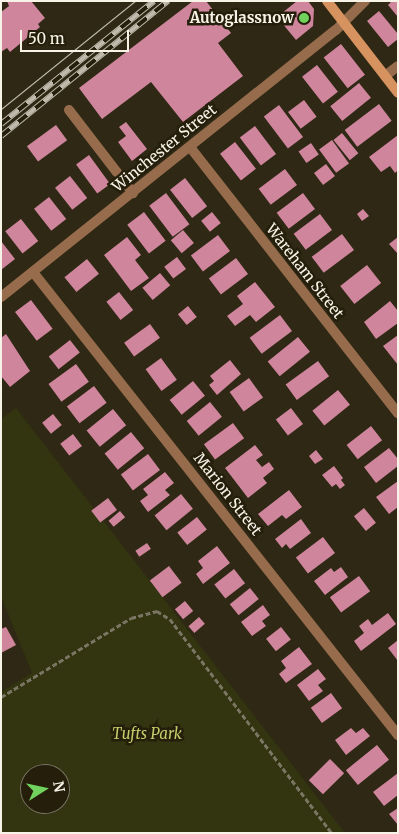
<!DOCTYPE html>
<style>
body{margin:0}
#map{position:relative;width:399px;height:834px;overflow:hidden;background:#2e2814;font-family:Merriweather,serif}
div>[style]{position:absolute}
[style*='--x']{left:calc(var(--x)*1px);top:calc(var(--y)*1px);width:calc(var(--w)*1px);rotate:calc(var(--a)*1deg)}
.green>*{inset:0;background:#323510}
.building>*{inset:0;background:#cf859c;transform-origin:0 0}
.path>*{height:2.5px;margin-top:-1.25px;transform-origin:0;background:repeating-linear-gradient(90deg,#7b7564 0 5px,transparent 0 7.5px)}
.street>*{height:10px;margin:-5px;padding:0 5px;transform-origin:5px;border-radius:5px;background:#966c4d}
.secondary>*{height:10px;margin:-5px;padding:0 5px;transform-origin:5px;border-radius:5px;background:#d6925f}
.tram>*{height:1px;margin:-0.5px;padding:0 0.5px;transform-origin:0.5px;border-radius:0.5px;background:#bfbaac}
.rail>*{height:5.5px;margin-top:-2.75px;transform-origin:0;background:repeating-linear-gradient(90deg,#241e0b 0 11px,#bfbaac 0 22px);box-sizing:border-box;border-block:1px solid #bfbaac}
.dots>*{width:14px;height:14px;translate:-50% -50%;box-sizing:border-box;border:2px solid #241e0b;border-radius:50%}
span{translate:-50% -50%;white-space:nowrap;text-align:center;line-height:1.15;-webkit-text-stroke:5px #241e0b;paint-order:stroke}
.poi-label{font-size:15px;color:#f7f3e7;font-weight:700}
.right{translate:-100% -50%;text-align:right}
.street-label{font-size:15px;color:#f7f3e7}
.park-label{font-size:15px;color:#c3cd69;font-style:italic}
.frame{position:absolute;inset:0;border:2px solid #f7f3e7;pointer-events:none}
.north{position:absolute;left:20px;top:764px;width:50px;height:50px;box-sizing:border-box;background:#241e0b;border:1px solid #787363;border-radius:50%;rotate:80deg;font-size:14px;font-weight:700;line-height:20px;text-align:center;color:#f7f3e7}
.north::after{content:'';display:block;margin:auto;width:18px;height:22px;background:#71d35e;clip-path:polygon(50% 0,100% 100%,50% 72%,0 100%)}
.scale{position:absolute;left:20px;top:30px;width:109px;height:22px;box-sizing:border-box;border:2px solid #f7f3e7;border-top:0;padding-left:6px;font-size:15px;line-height:18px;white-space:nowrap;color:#f7f3e7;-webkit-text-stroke:4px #241e0b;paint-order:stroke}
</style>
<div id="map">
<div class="green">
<div style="clip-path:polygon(evenodd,16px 408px,345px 833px,1px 833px,1px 692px,32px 673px,1px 596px,1px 419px,16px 408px,30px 774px,60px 774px,60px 804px,30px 804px,30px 774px)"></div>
</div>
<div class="building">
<div style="clip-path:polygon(7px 1px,31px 1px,45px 18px,38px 24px,40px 27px,10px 52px,7px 48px,1px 52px,1px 12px,9px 6px)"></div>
<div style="clip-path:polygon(193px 1px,206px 1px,231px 33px,218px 43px,243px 76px,183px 122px,151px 82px,102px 119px,79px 88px)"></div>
<div style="clip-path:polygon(297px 1px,308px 1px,314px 9px,313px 26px,296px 40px,277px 17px)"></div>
<div style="clip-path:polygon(392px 1px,398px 1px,398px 17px,388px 5px)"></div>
<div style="clip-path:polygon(379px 11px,398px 34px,398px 39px,388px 47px,367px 21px)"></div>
<div style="left:341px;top:44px;width:39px;height:22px;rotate:52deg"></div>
<div style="left:317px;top:65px;width:34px;height:19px;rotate:52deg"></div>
<div style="left:359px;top:83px;width:19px;height:37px;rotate:51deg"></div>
<div style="left:304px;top:100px;width:21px;height:20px;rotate:53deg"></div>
<div style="left:379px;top:104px;width:21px;height:43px;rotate:53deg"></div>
<div style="left:279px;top:105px;width:40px;height:19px;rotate:53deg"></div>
<div style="clip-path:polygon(126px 122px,147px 149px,132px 161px,118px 142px,126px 136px,119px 127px)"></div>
<div style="left:56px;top:125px;width:19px;height:36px;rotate:54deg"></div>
<div style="left:255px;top:126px;width:35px;height:19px;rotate:53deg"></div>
<div style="left:342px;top:133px;width:26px;height:11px;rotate:51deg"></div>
<div style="clip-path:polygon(398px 135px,398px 170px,395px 173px,390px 166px,381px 172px,369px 157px)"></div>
<div style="left:332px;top:140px;width:29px;height:16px;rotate:54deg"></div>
<div style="left:235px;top:142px;width:34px;height:19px;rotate:52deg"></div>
<div style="left:311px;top:143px;width:14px;height:15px;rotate:56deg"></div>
<div style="left:89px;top:155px;width:36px;height:16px;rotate:54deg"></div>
<div style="left:326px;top:164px;width:15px;height:15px;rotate:53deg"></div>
<div style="left:285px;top:169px;width:20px;height:33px;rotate:53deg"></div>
<div style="left:70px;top:176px;width:28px;height:19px;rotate:52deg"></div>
<div style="left:185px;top:178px;width:36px;height:19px;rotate:52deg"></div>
<div style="left:166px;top:193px;width:39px;height:21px;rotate:53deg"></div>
<div style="left:303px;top:193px;width:20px;height:33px;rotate:53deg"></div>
<div style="left:49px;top:197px;width:28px;height:19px;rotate:52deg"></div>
<div style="clip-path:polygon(363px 209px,369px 216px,362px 221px,357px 214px)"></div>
<div style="left:144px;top:212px;width:36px;height:21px;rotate:53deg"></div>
<div style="left:212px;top:212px;width:14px;height:14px;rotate:51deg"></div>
<div style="left:320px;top:214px;width:20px;height:33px;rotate:53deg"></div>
<div style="left:21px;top:219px;width:28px;height:20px;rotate:52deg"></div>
<div style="left:183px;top:230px;width:17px;height:16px;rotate:50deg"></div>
<div style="left:342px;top:234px;width:20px;height:38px;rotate:53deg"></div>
<div style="left:218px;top:235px;width:20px;height:34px;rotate:53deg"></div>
<div style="clip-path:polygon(127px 237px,141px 255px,135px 260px,149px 278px,131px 291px,104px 255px)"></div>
<div style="clip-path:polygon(398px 237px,398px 254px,389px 244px)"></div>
<div style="clip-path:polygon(1px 241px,15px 259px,1px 270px)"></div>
<div style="left:177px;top:257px;width:15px;height:16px;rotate:53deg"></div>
<div style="left:236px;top:258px;width:20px;height:34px;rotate:53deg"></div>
<div style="left:87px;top:259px;width:19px;height:29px;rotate:51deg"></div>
<div style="left:367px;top:265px;width:23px;height:34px;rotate:52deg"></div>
<div style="left:160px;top:273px;width:16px;height:23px;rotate:50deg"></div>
<div style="clip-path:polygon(255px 282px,275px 307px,256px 322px,250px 315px,235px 326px,227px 316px,243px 304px,237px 296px)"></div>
<div style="left:119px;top:292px;width:23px;height:16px;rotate:52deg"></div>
<div style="left:31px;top:300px;width:36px;height:20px;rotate:53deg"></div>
<div style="clip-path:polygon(390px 301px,398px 311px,398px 323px,376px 339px,364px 322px)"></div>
<div style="left:188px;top:306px;width:14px;height:13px;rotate:51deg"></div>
<div style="left:280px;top:315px;width:20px;height:38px;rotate:53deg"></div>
<div style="left:150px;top:324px;width:17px;height:32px;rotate:54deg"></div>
<div style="clip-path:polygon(6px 334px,30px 371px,10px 387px,1px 376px,1px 338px)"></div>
<div style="clip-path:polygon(398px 335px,398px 365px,383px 346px)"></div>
<div style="left:298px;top:337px;width:19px;height:39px;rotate:51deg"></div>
<div style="left:70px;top:340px;width:16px;height:27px;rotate:52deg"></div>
<div style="left:161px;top:358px;width:27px;height:19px;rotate:54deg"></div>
<div style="clip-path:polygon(230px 360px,241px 374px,217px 395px,209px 385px,214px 381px,210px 376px)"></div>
<div style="left:318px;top:361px;width:19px;height:40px;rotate:54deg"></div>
<div style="left:76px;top:364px;width:22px;height:34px;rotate:54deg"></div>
<div style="left:249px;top:378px;width:24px;height:24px;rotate:54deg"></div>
<div style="left:193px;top:381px;width:19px;height:30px;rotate:51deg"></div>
<div style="left:94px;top:386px;width:21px;height:34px;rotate:53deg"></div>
<div style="left:338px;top:390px;width:19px;height:33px;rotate:51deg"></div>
<div style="left:210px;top:402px;width:19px;height:30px;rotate:51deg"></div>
<div style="left:291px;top:408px;width:20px;height:19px;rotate:53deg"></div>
<div style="left:113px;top:409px;width:21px;height:34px;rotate:51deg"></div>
<div style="left:53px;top:414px;width:14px;height:14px;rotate:51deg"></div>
<div style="left:233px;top:423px;width:19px;height:36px;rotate:54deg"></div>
<div style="left:371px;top:426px;width:18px;height:31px;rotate:52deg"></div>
<div style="left:131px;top:432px;width:21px;height:34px;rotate:51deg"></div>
<div style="left:73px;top:434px;width:15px;height:16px;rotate:53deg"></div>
<div style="clip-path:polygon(255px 445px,263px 455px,256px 460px,262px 467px,269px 462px,274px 469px,263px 478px,267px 483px,248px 498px,225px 468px)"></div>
<div style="clip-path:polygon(389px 448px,398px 459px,398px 466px,376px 483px,364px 467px)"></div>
<div style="clip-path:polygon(316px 450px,323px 459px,315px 464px,309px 456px)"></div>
<div style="left:148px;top:454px;width:20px;height:34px;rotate:53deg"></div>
<div style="clip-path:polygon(334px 466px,343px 478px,341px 480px,345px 485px,340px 489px,336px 484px,332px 487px,322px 475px)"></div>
<div style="clip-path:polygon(165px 472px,174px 483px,165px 490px,170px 495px,148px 512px,140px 501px,148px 495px,143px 489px)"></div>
<div style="clip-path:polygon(398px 481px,398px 507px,389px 514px,376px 497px)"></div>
<div style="clip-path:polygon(289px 490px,302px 507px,286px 519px,282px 515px,268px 526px,258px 514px)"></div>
<div style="left:181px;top:494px;width:19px;height:34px;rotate:51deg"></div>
<div style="left:108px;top:498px;width:15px;height:21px;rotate:53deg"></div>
<div style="left:364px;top:508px;width:19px;height:13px;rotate:51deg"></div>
<div style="left:120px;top:511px;width:8px;height:15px;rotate:50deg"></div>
<div style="left:197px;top:517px;width:16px;height:25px;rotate:52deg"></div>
<div style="clip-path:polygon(301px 519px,311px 533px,290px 549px,286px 544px,282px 548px,275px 539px)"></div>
<div style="left:323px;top:537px;width:20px;height:34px;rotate:53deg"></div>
<div style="left:147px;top:543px;width:7px;height:14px;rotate:56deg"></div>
<div style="clip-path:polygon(217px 546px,230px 563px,203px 584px,196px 574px,203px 568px,198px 561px)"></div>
<div style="left:169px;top:566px;width:21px;height:24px;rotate:53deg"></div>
<div style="clip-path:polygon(341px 567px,348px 577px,325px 595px,314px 581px,331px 568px,334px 572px)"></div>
<div style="left:234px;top:569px;width:18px;height:25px;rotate:52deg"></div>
<div style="left:359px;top:576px;width:19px;height:36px;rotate:54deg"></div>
<div style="left:250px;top:588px;width:14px;height:26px;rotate:51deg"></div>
<div style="left:185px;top:601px;width:13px;height:13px;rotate:51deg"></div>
<div style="clip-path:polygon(263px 605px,270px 615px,262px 621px,266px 626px,252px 636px,241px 622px)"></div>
<div style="clip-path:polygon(388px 613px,396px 624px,361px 651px,354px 641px,364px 633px,359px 626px,368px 619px,372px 625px)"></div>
<div style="left:199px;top:617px;width:9px;height:14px;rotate:49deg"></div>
<div style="clip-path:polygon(6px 627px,16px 645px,1px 653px,1px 629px)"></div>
<div style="left:281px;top:627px;width:16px;height:19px;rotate:52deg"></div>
<div style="clip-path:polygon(398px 640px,398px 661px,388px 648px)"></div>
<div style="clip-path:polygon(299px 647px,312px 664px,286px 683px,279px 674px,286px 668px,281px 661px)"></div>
<div style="clip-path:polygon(318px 669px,326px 679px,318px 685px,323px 691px,309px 701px,297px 685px)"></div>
<div style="left:331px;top:693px;width:19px;height:25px;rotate:54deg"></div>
<div style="clip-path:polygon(351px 728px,356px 733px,363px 728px,370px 736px,346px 755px,335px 740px)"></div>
<div style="left:377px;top:745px;width:19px;height:40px;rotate:51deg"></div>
<div style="left:330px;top:759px;width:20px;height:30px;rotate:45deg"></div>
<div style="clip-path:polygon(398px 773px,398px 795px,384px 806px,373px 792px)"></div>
<div style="clip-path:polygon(398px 808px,398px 825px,389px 814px)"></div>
</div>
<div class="path">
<div style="--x:1;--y:697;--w:152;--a:-31.3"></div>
<div style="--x:131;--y:618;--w:27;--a:-15"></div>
<div style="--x:157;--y:611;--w:15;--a:32"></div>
<div style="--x:170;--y:619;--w:268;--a:52.9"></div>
</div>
<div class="street">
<div style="--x:385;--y:76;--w:16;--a:-38"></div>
<div style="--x:69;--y:110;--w:105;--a:52.4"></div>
<div style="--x:190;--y:147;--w:338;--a:52"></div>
<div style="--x:33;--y:272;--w:590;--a:51.75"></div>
<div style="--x:1;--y:297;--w:428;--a:-38.6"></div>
<div style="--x:336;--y:30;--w:41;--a:-45"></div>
</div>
<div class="secondary">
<div style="--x:327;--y:1;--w:116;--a:52.3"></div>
</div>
<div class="tram">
<div style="--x:1;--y:109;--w:172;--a:-38.9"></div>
</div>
<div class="rail">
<div style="--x:1;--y:124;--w:196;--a:-38.8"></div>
<div style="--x:1;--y:136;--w:215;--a:-39"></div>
</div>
<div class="dots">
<div style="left:304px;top:18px;background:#71d35e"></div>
</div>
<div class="poi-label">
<span class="right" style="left:294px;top:18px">Autoglassnow</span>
</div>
<div class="street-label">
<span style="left:164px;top:148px;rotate:-39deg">Winchester Street</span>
<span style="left:305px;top:271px;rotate:52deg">Wareham Street</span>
<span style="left:228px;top:494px;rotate:52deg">Marion Street</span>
</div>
<div class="park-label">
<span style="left:147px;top:734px">Tufts Park</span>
</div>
<div class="frame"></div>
<div class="north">N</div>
<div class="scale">50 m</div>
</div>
